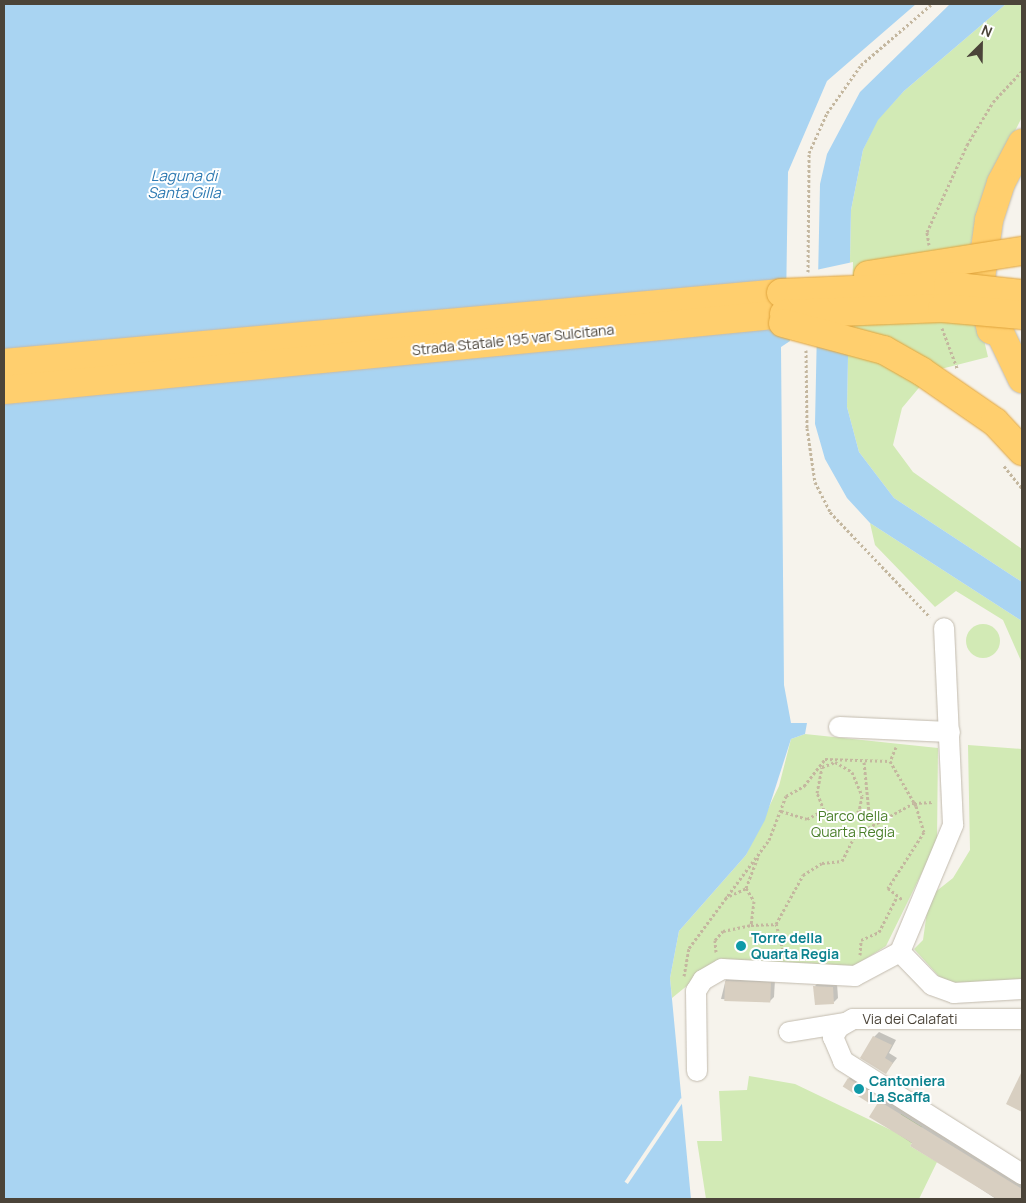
<!DOCTYPE html>
<style>
body{margin:0}
#map{position:relative;width:1026px;height:1203px;overflow:hidden;background:#f6f3ec;font-family:Manrope,sans-serif}
div>[style]{position:absolute}
[style*='--x']{left:calc(var(--x)*1px);top:calc(var(--y)*1px);width:calc(var(--w)*1px);rotate:calc(var(--a)*1deg)}
.green>*{inset:0;background:#d2eab5}
.round{border-radius:50%}
.water>*{inset:0;background:#a9d4f2}
.pier>*{inset:0;background:#f6f3ec;transform-origin:0 0}
.shadow>*{inset:0;background:#0003}
.building>*{inset:0;background:#d8cfc1;transform-origin:0 0}
.path>*{height:3px;margin-top:-1.5px;transform-origin:0;background:repeating-linear-gradient(90deg,#c4b79f 0 2.5px,transparent 0 5px)}
.roads{filter:drop-shadow(0 0 1px #c2bbae) drop-shadow(0 0 1px #c2bbae)}
.minor>*{height:20px;margin:-10px;padding:0 10px;transform-origin:10px;border-radius:10px;background:#fff}
.highway>*{height:28px;margin:-14px;padding:0 14px;transform-origin:14px;border-radius:14px;background:#ffcf6e}
.bridges{filter:drop-shadow(0 0 1px #e0a43c) drop-shadow(0 0 1px #e0a43c)}
.highway-bridge>*{height:28px;margin:-14px;padding:0 14px;transform-origin:14px;border-radius:14px;background:#ffcf6e}
.dots>*{width:14px;height:14px;translate:-50% -50%;box-sizing:border-box;border:2px solid #fff;border-radius:50%}
span{translate:-50% -50%;white-space:nowrap;text-align:center;line-height:1.15;-webkit-text-stroke:4px #fff;paint-order:stroke}
.street-label{font-size:14px;color:#4b4439}
.park-label{font-size:14px;color:#4a7f2a}
.culture-label{font-size:14px;color:#0d838f;font-weight:700}
.left{translate:0 -50%;text-align:left}
.water-label{font-size:15px;color:#2e7ab2;font-style:italic}
.frame{position:absolute;inset:0;border:5px solid #4b4439;pointer-events:none}
.north{position:absolute;left:956px;top:20px;width:50px;height:50px;-webkit-text-stroke:4px #fff;paint-order:stroke;rotate:23deg;font-size:14px;font-weight:700;line-height:20px;text-align:center;color:#4b4439}
.north::after{content:'';display:block;margin:auto;width:18px;height:22px;background:#4b4439;clip-path:polygon(50% 0,100% 100%,50% 72%,0 100%)}
</style>
<div id="map">
<div class="green">
<div style="clip-path:polygon(1006px 4px,1022px 4px,1022px 117px,988px 185px,972px 238px,969px 277px,988px 357px,933px 371px,902px 408px,893px 445px,913px 472px,1022px 549px,1022px 582px,894px 498px,859px 452px,847px 407px,851px 210px,863px 150px,877px 120px,904px 91px)"></div>
<div style="clip-path:polygon(870px 523px,1022px 621px,1022px 663px,1003px 620px,956px 591px,935px 607px,875px 545px)"></div>
<div class="round" style="left:966px;top:624px;width:34px;height:34px"></div>
<div style="clip-path:polygon(805px 734px,938px 748px,937px 842px,886px 946px,848px 970px,731px 963px,721px 958px,672px 998px,670px 978px,679px 931px,746px 855px,779px 786px,791px 739px)"></div>
<div style="clip-path:polygon(968px 745px,1022px 749px,1022px 981px,945px 983px,914px 949px,923px 940px,929px 897px,953px 878px,970px 850px)"></div>
<div style="clip-path:polygon(749px 1076px,795px 1084px,891px 1130px,901px 1114px,922px 1127px,910px 1146px,937px 1162px,919px 1199px,706px 1199px,697px 1141px,722px 1141px,719px 1091px,747px 1090px)"></div>
</div>
<div class="water">
<div style="clip-path:polygon(4px 4px,916px 4px,827px 81px,788px 172px,786px 305px,790px 341px,781px 347px,784px 685px,791px 723px,807px 723px,805px 734px,791px 739px,765px 820px,746px 855px,679px 931px,670px 978px,691px 1199px,4px 1199px)"></div>
<div style="clip-path:polygon(950px 4px,1006px 4px,904px 91px,878px 120px,863px 150px,851px 210px,847px 407px,859px 452px,894px 498px,1022px 582px,1022px 621px,870px 523px,847px 498px,825px 459px,815px 424px,820px 184px,827px 154px,860px 92px)"></div>
</div>
<div class="pier">
<div style="clip-path:polygon(853px 262px,852px 313px,815px 316px,816px 270px)"></div>
<div style="left:681px;top:1098px;width:4px;height:101px;rotate:34deg"></div>
</div>
<div class="shadow">
<div style="clip-path:polygon(726px 979px,775px 979px,774px 997px,769px 1002px,721px 999px)"></div>
<div style="clip-path:polygon(819px 982px,837px 983px,838px 998px,834px 1002px,815px 986px)"></div>
<div style="clip-path:polygon(879px 1032px,896px 1040px,889px 1053px,897px 1058px,886px 1072px,874px 1037px)"></div>
<div style="clip-path:polygon(850px 1077px,875px 1092px,870px 1099px,849px 1079px)"></div>
<div style="clip-path:polygon(886px 1095px,1022px 1179px,1022px 1199px,996px 1199px,871px 1116px)"></div>
</div>
<div class="building">
<div style="left:725px;top:981px;width:46px;height:20px;rotate:2deg"></div>
<div style="clip-path:polygon(813px 986px,833px 987px,834px 1004px,815px 1005px)"></div>
<div style="clip-path:polygon(873px 1036px,892px 1045px,885px 1058px,893px 1063px,886px 1074px,860px 1058px)"></div>
<div style="clip-path:polygon(1022px 1071px,1022px 1112px,1006px 1104px)"></div>
<div style="left:848px;top:1078px;width:31px;height:10px;rotate:32deg"></div>
<div style="clip-path:polygon(879px 1101px,1022px 1189px,1022px 1199px,997px 1199px,910px 1146px,912px 1143px,869px 1117px)"></div>
</div>
<div class="path">
<div style="--x:929;--y:245;--w:13;--a:-99"></div>
<div style="--x:927;--y:232;--w:96;--a:-65.3"></div>
<div style="--x:967;--y:145;--w:50;--a:-58.8"></div>
<div style="--x:993;--y:102;--w:42;--a:-46.9"></div>
<div style="--x:808;--y:272;--w:119;--a:-89.5"></div>
<div style="--x:809;--y:153;--w:44;--a:-65.8"></div>
<div style="--x:827;--y:113;--w:59;--a:-54.7"></div>
<div style="--x:861;--y:65;--w:94;--a:-40.7"></div>
<div style="--x:942;--y:328;--w:43;--a:69.4"></div>
<div style="--x:806;--y:350;--w:78;--a:89.3"></div>
<div style="--x:807;--y:428;--w:55;--a:81.6"></div>
<div style="--x:815;--y:482;--w:34;--a:63"></div>
<div style="--x:830;--y:512;--w:145;--a:46.4"></div>
<div style="--x:1004;--y:466;--w:28;--a:51"></div>
<div style="--x:896;--y:747;--w:15;--a:113"></div>
<div style="--x:890;--y:761;--w:52;--a:60"></div>
<div style="--x:916;--y:806;--w:27;--a:73"></div>
<div style="--x:924;--y:832;--w:67;--a:122.7"></div>
<div style="--x:888;--y:888;--w:19;--a:39"></div>
<div style="--x:835;--y:762;--w:20;--a:30"></div>
<div style="--x:852;--y:772;--w:26;--a:67"></div>
<div style="--x:862;--y:796;--w:15;--a:101"></div>
<div style="--x:859;--y:811;--w:16;--a:142"></div>
<div style="--x:846;--y:821;--w:25;--a:-153"></div>
<div style="--x:824;--y:810;--w:18;--a:-112"></div>
<div style="--x:817;--y:793;--w:26;--a:-79"></div>
<div style="--x:822;--y:767;--w:14;--a:-21"></div>
<div style="--x:864;--y:762;--w:50;--a:84.3"></div>
<div style="--x:781;--y:811;--w:27;--a:17"></div>
<div style="--x:807;--y:819;--w:19;--a:-28"></div>
<div style="--x:859;--y:811;--w:27;--a:15"></div>
<div style="--x:746;--y:888;--w:36;--a:-69"></div>
<div style="--x:725;--y:898;--w:23;--a:-25"></div>
<div style="--x:746;--y:888;--w:15;--a:58"></div>
<div style="--x:754;--y:901;--w:24;--a:97"></div>
<div style="--x:751;--y:925;--w:25;--a:-2"></div>
<div style="--x:716;--y:952;--w:12;--a:-95"></div>
<div style="--x:715;--y:940;--w:12;--a:-48"></div>
<div style="--x:723;--y:931;--w:29;--a:-12"></div>
<div style="--x:784;--y:955;--w:32;--a:-104"></div>
<div style="--x:776;--y:924;--w:56;--a:-61.1"></div>
<div style="--x:803;--y:875;--w:22;--a:-32"></div>
<div style="--x:822;--y:863;--w:20;--a:-6"></div>
<div style="--x:842;--y:861;--w:29;--a:-63"></div>
<div style="--x:855;--y:835;--w:67;--a:-28.5"></div>
<div style="--x:914;--y:803;--w:20;--a:-3"></div>
<div style="--x:860;--y:955;--w:15;--a:-86"></div>
<div style="--x:861;--y:940;--w:20;--a:-24"></div>
<div style="--x:879;--y:932;--w:39;--a:-63"></div>
<div style="--x:684;--y:976;--w:28;--a:-80"></div>
<div style="--x:689;--y:948;--w:134;--a:-53.5"></div>
<div style="--x:769;--y:840;--w:47;--a:-68.9"></div>
<div style="--x:786;--y:796;--w:21;--a:-29"></div>
<div style="--x:804;--y:786;--w:34;--a:-52"></div>
<div style="--x:825;--y:759;--w:65;--a:1.8"></div>
</div>
<div class="roads">
<div class="minor">
<div style="--x:839;--y:727;--w:111;--a:2.6"></div>
<div style="--x:900;--y:952;--w:138;--a:-67.3"></div>
<div style="--x:953;--y:825;--w:197;--a:-92.6"></div>
<div style="--x:1022;--y:1019;--w:169;--a:180"></div>
<div style="--x:853;--y:1019;--w:16;--a:150"></div>
<div style="--x:839;--y:1027;--w:12;--a:121"></div>
<div style="--x:833;--y:1037;--w:26;--a:67"></div>
<div style="--x:843;--y:1061;--w:212;--a:32.3"></div>
<div style="--x:789;--y:1032;--w:57;--a:-9.1"></div>
<div style="--x:697;--y:1071;--w:80;--a:-90.7"></div>
<div style="--x:696;--y:991;--w:13;--a:-58"></div>
<div style="--x:703;--y:980;--w:22;--a:-30"></div>
<div style="--x:722;--y:969;--w:133;--a:3"></div>
<div style="--x:855;--y:976;--w:51;--a:-28.1"></div>
<div style="--x:900;--y:952;--w:46;--a:45.9"></div>
<div style="--x:932;--y:985;--w:23;--a:20"></div>
<div style="--x:954;--y:993;--w:68;--a:-3.4"></div>
</div>
<div class="highway">
<div style="--x:1022;--y:143;--w:45;--a:117.7"></div>
<div style="--x:1001;--y:183;--w:39;--a:108"></div>
<div style="--x:989;--y:220;--w:67;--a:97.8"></div>
<div style="--x:980;--y:286;--w:45;--a:76"></div>
<div style="--x:991;--y:330;--w:9;--a:18"></div>
<div style="--x:1000;--y:333;--w:51;--a:64.4"></div>
<div style="--x:4;--y:363;--w:780;--a:-5.15"></div>
<div style="--x:4;--y:390;--w:783;--a:-5.57"></div>
</div>
</div>
<div class="bridges">
<div class="highway-bridge">
<div style="--x:868;--y:275;--w:156;--a:-8.9"></div>
<div style="--x:781;--y:293;--w:167;--a:-2.4"></div>
<div style="--x:948;--y:286;--w:74;--a:6.2"></div>
<div style="--x:784;--y:314;--w:158;--a:-2.2"></div>
<div style="--x:942;--y:308;--w:80;--a:5"></div>
<div style="--x:783;--y:323;--w:105;--a:15"></div>
<div style="--x:884;--y:350;--w:43;--a:29.6"></div>
<div style="--x:921;--y:371;--w:90;--a:34.6"></div>
<div style="--x:995;--y:422;--w:40;--a:47"></div>
</div>
</div>
<div class="dots">
<div style="left:741px;top:946px;background:#0f9aa8"></div>
<div style="left:859px;top:1089px;background:#0f9aa8"></div>
</div>
<div class="street-label">
<span style="left:513px;top:340px;rotate:-6deg">Strada Statale 195 var Sulcitana</span>
<span style="left:910px;top:1019px">Via dei Calafati</span>
</div>
<div class="park-label">
<span style="left:853px;top:824px">Parco della<br>Quarta Regia</span>
</div>
<div class="culture-label">
<span class="left" style="left:751px;top:946px">Torre della<br>Quarta Regia</span>
<span class="left" style="left:869px;top:1089px">Cantoniera<br>La Scaffa</span>
</div>
<div class="water-label">
<span style="left:184px;top:184px">Laguna di<br>Santa Gilla</span>
</div>
<div class="frame"></div>
<div class="north">N</div>
</div>
